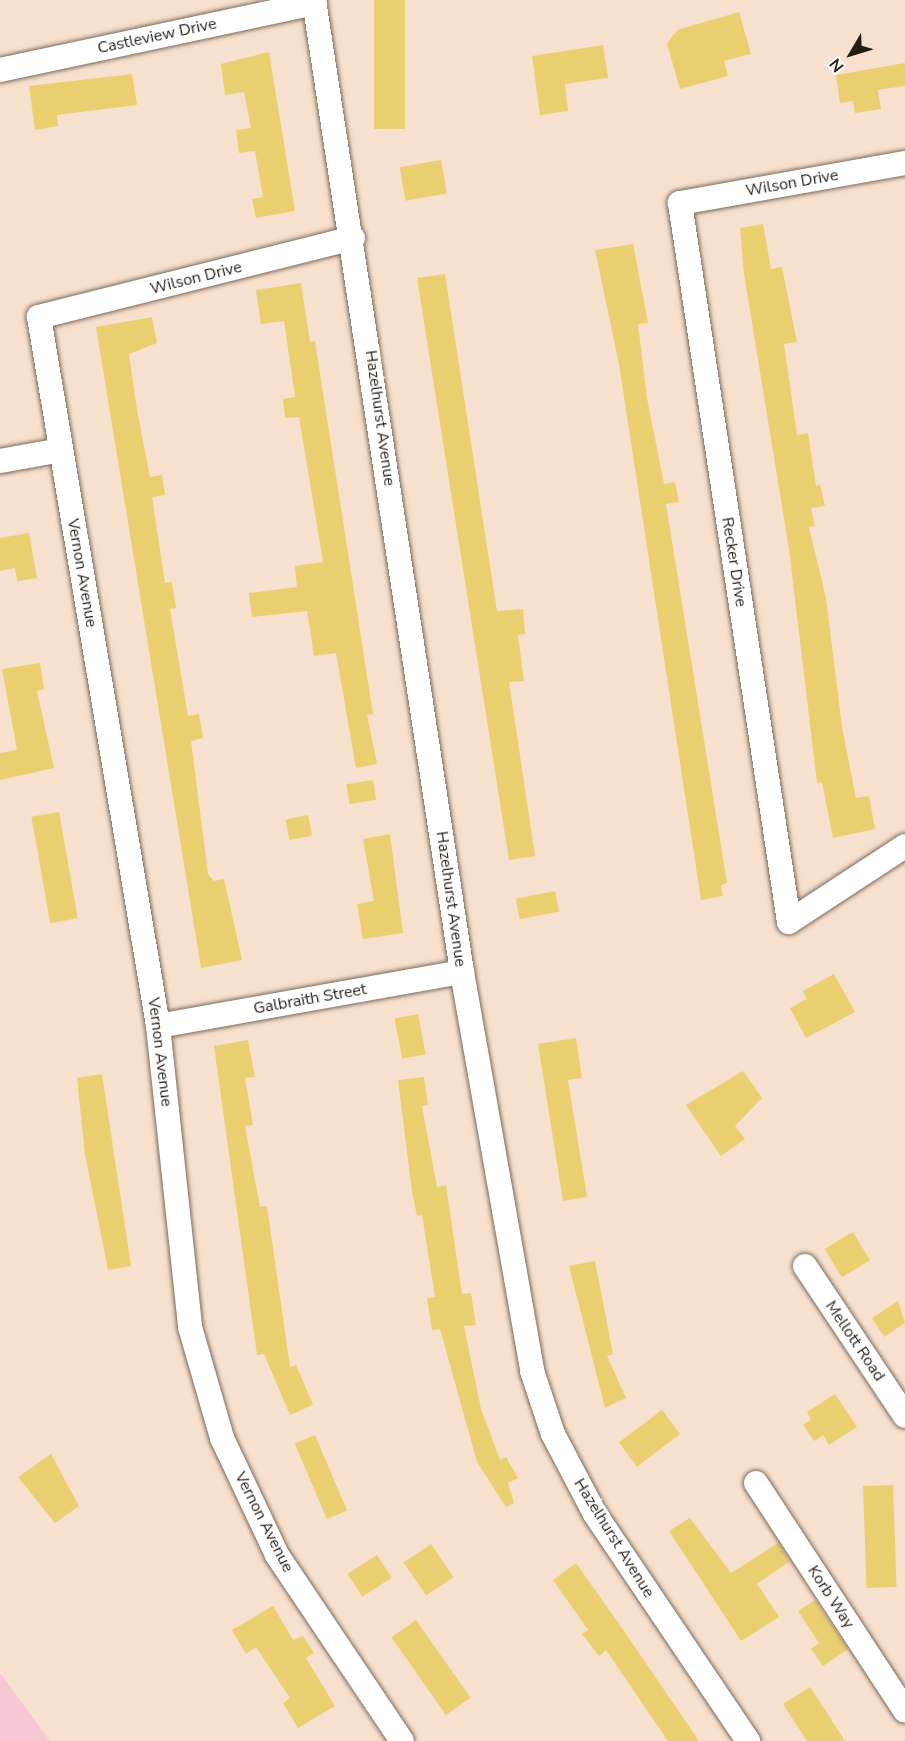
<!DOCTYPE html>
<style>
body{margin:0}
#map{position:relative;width:905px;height:1741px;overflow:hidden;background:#f7e0ce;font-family:"Nunito Sans",sans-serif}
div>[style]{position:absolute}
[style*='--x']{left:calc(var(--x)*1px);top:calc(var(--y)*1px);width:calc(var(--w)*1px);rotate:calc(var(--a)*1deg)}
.green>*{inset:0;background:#f8c7d6}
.building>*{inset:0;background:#eacf71;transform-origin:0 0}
.roads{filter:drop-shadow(0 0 2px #7d6a59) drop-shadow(0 0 2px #7d6a59)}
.minor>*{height:24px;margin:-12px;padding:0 12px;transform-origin:12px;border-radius:12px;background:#fff}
span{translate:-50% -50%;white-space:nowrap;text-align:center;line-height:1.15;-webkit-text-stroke:6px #fff;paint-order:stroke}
.street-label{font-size:16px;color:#241d16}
.north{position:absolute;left:821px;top:24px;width:60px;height:60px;-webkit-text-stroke:4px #fff;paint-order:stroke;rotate:232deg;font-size:16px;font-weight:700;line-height:24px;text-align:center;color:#241d16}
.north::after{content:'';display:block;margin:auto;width:21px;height:27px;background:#241d16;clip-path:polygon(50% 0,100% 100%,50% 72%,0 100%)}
</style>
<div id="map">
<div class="green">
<div style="clip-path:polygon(0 1673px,50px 1741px,0 1741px)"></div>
</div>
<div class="building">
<div style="left:374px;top:0;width:31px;height:129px"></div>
<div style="clip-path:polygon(739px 12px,751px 54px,724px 61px,728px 76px,680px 89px,667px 44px,677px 30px)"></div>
<div style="clip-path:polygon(603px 45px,608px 78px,565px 84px,568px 111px,540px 115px,532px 56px)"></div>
<div style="clip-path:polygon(269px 52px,295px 211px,256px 218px,252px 199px,263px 197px,255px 151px,239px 153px,236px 130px,251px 128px,244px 92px,225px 95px,221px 64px)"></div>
<div style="clip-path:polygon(905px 63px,905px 86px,878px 90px,881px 109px,855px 113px,853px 101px,840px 103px,836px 75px)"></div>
<div style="clip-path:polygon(132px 74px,137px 105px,57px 115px,58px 126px,35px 130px,29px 86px)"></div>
<div style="left:441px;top:160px;width:34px;height:42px;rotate:80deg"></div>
<div style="clip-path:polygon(763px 224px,771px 269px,782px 267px,797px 342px,784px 344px,797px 435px,808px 433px,816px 486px,820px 485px,825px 506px,811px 508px,815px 526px,809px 527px,826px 598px,842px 727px,856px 798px,869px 796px,875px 829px,833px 838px,822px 782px,817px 783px,789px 549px,744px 274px,740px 228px)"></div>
<div style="clip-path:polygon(633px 244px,648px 323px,638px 324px,647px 398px,664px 484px,675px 482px,679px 502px,666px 504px,727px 883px,721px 885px,723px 896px,701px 900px,619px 364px,595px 250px)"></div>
<div style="clip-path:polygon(445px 274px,497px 611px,523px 609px,525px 634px,518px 635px,524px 681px,509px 682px,535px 856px,509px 860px,417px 278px)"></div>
<div style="clip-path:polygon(301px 283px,310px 342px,315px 341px,373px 714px,367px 715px,377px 764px,356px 768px,336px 653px,314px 656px,307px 611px,252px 617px,249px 593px,297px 587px,295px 566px,323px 562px,299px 417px,285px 418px,283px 399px,295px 397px,284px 321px,261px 324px,256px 290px)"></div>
<div style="clip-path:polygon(152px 317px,157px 343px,129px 354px,137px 410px,150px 477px,162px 475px,165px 495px,152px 497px,165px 583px,172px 582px,176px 608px,170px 609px,188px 716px,199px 714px,203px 738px,191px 741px,208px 874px,214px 881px,224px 879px,242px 960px,201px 968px,96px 327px)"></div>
<div style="clip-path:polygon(29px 533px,37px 578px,17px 581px,15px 568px,0 571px,0 538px)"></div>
<div style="clip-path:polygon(40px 663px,44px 689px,37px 691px,54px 768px,0 780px,0 753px,17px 750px,2px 669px)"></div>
<div style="left:373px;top:780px;width:20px;height:27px;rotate:81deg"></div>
<div style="left:59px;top:812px;width:108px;height:28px;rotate:80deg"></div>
<div style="left:308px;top:815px;width:21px;height:23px;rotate:79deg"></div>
<div style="clip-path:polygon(390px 834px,403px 933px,363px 939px,357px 904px,374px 901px,363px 839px)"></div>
<div style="left:555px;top:891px;width:21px;height:40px;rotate:79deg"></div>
<div style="clip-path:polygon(834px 974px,855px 1012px,806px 1038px,790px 1008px,807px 999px,803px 991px)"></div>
<div style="left:418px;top:1014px;width:41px;height:24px;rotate:79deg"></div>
<div style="clip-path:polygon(576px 1038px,582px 1078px,568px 1080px,587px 1197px,563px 1201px,538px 1044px)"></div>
<div style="clip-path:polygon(248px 1040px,255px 1077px,245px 1078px,253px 1125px,245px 1126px,260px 1207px,267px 1206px,290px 1367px,296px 1365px,313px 1405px,290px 1415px,264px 1354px,257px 1355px,214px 1046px)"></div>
<div style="clip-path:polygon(743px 1071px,762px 1098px,735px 1126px,745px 1139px,721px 1156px,686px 1105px)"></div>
<div style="clip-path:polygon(102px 1074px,131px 1266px,108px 1270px,85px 1155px,77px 1078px)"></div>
<div style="clip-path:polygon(424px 1077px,428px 1105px,422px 1106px,437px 1187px,446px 1185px,462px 1294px,471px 1293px,476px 1325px,464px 1326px,481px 1409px,500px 1460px,506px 1457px,518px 1478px,508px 1483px,514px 1503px,506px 1507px,477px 1462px,440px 1329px,432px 1330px,427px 1298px,435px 1297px,422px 1215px,417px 1216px,412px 1192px,398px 1080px)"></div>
<div style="left:853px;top:1232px;width:33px;height:33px;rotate:59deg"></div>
<div style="clip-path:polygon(595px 1261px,613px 1354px,607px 1356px,626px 1398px,605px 1408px,569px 1266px)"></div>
<div style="clip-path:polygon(898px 1301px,905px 1323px,884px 1337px,872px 1318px)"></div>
<div style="clip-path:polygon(835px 1394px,857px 1427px,829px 1445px,823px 1435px,814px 1441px,803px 1425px,811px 1420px,807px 1412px)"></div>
<div style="left:662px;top:1410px;width:30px;height:54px;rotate:53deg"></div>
<div style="left:315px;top:1435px;width:82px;height:22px;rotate:67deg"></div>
<div style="clip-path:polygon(51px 1454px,79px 1506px,55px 1523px,18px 1477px)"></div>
<div style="left:893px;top:1485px;width:102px;height:30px;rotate:88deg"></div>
<div style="clip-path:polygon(690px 1518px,731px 1573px,778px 1543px,790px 1561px,757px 1584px,779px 1617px,741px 1641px,669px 1531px)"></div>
<div style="left:431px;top:1544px;width:40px;height:33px;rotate:56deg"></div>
<div style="left:377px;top:1555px;width:27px;height:35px;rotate:57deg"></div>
<div style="clip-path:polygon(576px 1563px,626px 1634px,699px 1741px,668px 1741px,606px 1650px,599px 1656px,582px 1634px,588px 1630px,553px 1580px)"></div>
<div style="clip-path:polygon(815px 1600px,848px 1649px,823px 1666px,811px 1649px,819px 1643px,798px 1611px)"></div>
<div style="clip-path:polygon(273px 1606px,293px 1640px,303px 1636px,314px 1653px,306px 1658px,335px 1706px,298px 1728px,283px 1703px,290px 1698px,256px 1647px,246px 1654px,232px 1630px)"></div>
<div style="left:416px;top:1620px;width:95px;height:30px;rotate:55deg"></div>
<div style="clip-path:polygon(810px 1687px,827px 1713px,845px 1741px,807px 1741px,783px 1704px)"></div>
</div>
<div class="roads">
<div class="minor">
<div style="--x:314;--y:0;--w:983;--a:81.34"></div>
<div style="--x:462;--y:972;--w:405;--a:80"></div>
<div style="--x:532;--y:1371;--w:66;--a:71.6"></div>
<div style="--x:553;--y:1434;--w:90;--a:62.3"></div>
<div style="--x:595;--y:1514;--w:274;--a:56"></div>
<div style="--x:0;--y:70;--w:322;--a:-12"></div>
<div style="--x:905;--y:163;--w:229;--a:169.9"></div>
<div style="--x:680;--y:203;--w:727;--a:81.38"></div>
<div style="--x:789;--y:922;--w:139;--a:-33.2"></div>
<div style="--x:353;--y:238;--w:324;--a:165.9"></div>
<div style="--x:39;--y:317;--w:719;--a:80.47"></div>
<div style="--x:158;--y:1026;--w:303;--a:83.9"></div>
<div style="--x:190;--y:1327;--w:116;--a:73.9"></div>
<div style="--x:222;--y:1438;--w:129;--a:64.8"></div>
<div style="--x:277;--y:1555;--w:224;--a:56.1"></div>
<div style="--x:0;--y:461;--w:62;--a:-10.2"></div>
<div style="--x:158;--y:1026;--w:309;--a:-10.1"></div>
<div style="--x:805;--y:1266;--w:180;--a:56.3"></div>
<div style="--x:756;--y:1483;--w:272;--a:56.8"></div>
</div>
</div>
<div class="street-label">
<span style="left:157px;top:36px;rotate:-12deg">Castleview Drive</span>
<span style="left:792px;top:183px;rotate:-10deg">Wilson Drive</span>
<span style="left:196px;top:278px;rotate:-14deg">Wilson Drive</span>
<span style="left:380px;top:418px;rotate:82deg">Hazelhurst Avenue</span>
<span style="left:734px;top:562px;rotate:81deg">Recker Drive</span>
<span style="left:82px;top:573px;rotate:80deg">Vernon Avenue</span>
<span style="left:451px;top:899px;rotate:82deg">Hazelhurst Avenue</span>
<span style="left:310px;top:999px;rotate:-10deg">Galbraith Street</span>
<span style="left:160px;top:1052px;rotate:83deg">Vernon Avenue</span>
<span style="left:855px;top:1341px;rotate:56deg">Mellott Road</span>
<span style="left:264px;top:1522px;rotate:63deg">Vernon Avenue</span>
<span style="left:614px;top:1538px;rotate:58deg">Hazelhurst Avenue</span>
<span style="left:831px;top:1597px;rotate:57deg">Korb Way</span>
</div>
<div class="north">N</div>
</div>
